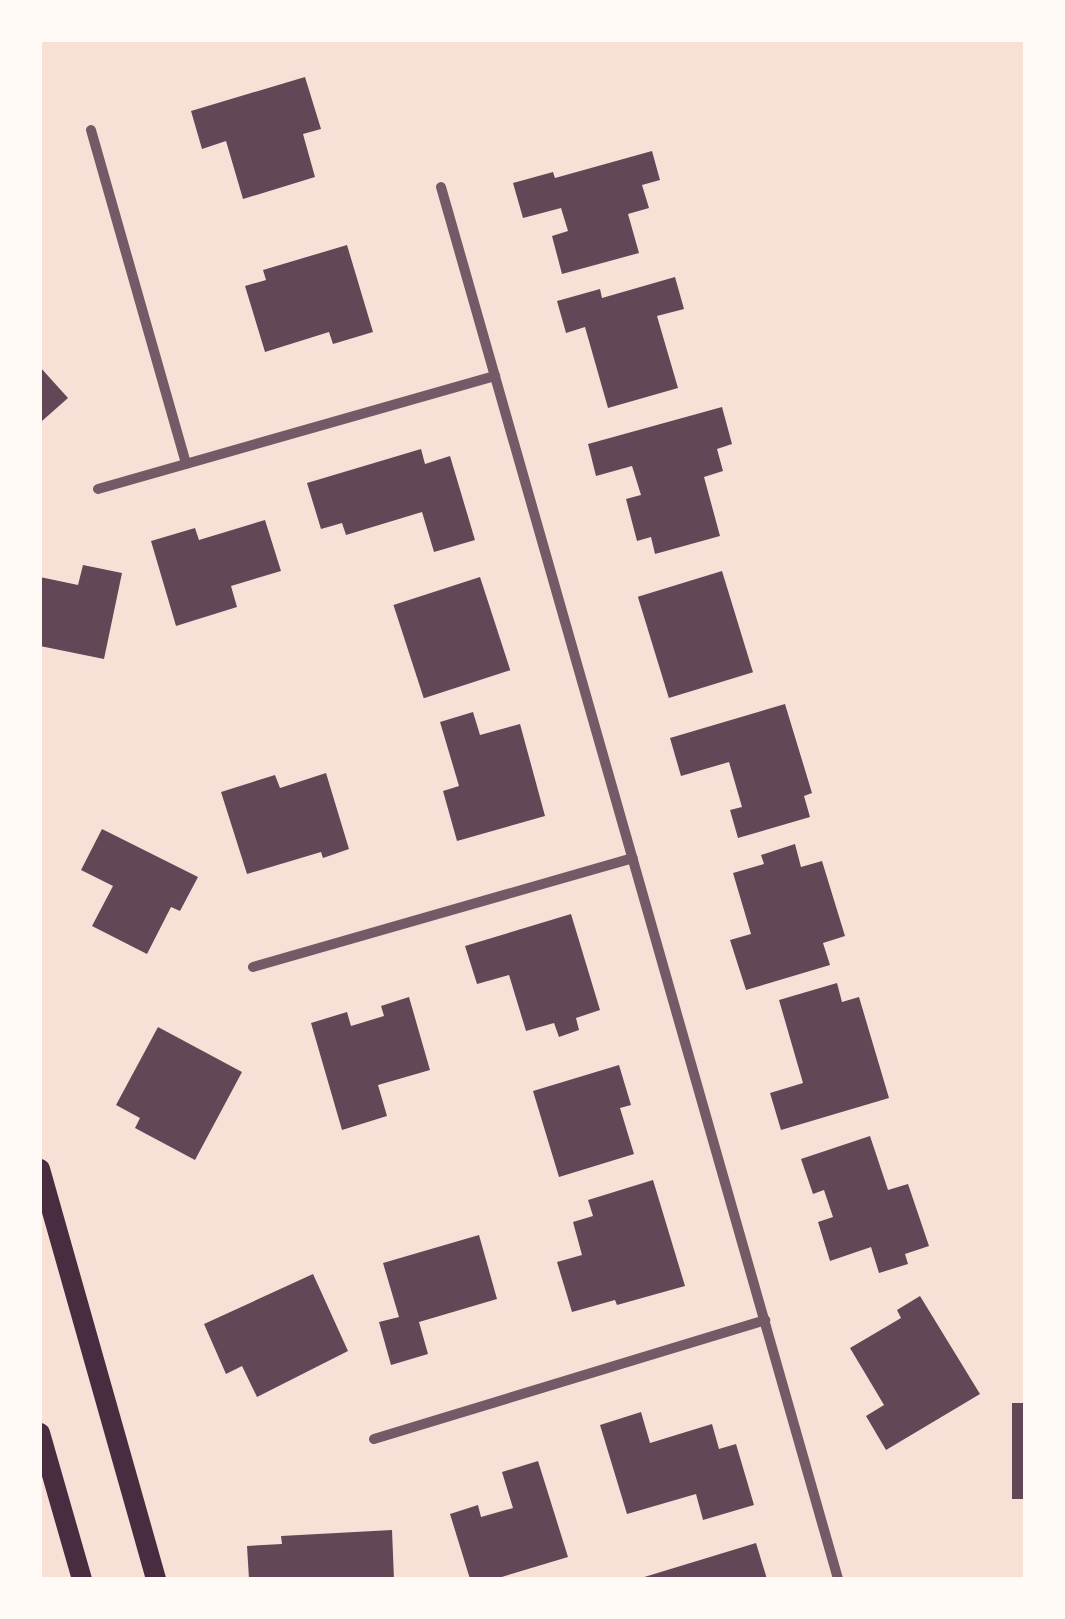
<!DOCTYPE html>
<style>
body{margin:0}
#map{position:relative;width:1065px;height:1619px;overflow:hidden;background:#f7e1d7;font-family:"Nunito Sans",sans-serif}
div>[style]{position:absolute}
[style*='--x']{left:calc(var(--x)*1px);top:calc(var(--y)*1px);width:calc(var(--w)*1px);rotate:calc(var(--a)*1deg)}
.building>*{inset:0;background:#644757;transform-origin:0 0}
.minor>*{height:10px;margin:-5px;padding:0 5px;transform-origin:5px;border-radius:5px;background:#755966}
.secondary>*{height:20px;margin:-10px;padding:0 10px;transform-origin:10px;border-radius:10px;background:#4a2c40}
span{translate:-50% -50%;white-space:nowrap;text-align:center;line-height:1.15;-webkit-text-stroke:8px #fffaf5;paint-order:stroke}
.frame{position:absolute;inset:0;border:42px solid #fffaf5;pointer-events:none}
</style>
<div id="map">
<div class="building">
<div style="clip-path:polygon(305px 77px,321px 129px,303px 134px,315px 177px,243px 199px,226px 141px,202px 149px,191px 111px)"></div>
<div style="clip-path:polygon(652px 151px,660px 180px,642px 185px,649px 208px,628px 214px,639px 253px,562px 274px,552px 236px,568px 231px,561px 208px,523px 218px,513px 183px,553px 172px,555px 178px)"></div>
<div style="clip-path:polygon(347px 245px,373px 332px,333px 344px,329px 332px,265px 352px,245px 286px,266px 280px,263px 270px)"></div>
<div style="clip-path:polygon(675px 277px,684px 309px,657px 316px,678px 388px,608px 408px,585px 327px,566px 333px,557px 301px,600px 289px,602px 298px)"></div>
<div style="clip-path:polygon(40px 367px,68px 398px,42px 421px,40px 418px)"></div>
<div style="clip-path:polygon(722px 407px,732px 444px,717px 449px,723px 471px,704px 477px,720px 536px,655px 554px,651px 537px,637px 541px,626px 499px,641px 495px,632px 466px,596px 476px,588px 444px)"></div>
<div style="clip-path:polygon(421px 449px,425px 464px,450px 456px,475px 540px,434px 552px,422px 512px,346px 535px,342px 523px,321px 529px,307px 483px)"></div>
<div style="clip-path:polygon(265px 520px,281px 571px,231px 586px,237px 607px,176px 626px,151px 541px,195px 528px,199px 540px)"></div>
<div style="clip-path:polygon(83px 565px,122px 573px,104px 659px,40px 646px,40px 577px,78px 585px)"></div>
<div style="left:722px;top:571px;width:106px;height:88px;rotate:73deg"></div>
<div style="left:480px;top:577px;width:98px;height:91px;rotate:72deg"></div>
<div style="clip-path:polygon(785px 704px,812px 793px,804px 796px,810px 817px,738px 838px,730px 810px,742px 807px,729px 762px,681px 776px,670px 738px)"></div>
<div style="clip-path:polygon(473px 712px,480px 735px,520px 724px,545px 816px,457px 841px,443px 791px,459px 786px,440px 722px)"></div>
<div style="clip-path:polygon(326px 773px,349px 849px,323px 858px,321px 852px,247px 874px,221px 792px,275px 775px,280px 788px)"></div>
<div style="clip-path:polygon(102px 829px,198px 877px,180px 911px,171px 907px,147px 954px,92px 926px,113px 886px,81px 870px)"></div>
<div style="clip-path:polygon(795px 844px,801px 867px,822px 861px,845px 936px,823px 943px,830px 965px,746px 990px,730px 940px,751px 934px,733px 873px,764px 864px,761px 855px)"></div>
<div style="clip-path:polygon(571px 914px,600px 1010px,576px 1018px,579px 1030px,559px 1037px,554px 1023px,526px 1031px,509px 975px,477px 984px,465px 946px)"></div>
<div style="clip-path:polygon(837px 983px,842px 1002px,859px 997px,889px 1098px,781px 1130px,770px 1093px,803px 1083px,779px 1000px)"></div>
<div style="clip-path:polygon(409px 997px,430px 1070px,378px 1085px,387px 1116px,342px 1130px,311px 1023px,347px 1012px,351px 1026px,384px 1016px,381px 1006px)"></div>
<div style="clip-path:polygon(158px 1027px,242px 1072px,195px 1160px,135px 1128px,140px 1118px,116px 1105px)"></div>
<div style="clip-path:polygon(619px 1065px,631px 1105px,620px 1108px,634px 1154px,559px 1177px,533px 1091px)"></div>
<div style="clip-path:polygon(870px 1136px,888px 1190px,908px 1184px,929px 1246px,905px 1254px,908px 1264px,879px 1273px,871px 1247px,830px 1261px,818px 1222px,833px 1217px,824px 1190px,813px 1194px,801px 1159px)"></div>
<div style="clip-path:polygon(653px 1180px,685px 1286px,617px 1305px,615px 1300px,572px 1312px,557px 1262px,582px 1255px,573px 1222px,593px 1216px,588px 1200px)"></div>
<div style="clip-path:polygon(479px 1235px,497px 1299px,419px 1322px,428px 1354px,391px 1365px,379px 1322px,399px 1317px,383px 1263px)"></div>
<div style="clip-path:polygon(313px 1274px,348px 1351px,257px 1397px,242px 1366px,226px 1374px,204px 1324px)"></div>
<div style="clip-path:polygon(920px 1296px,980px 1394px,886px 1450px,866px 1416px,884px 1405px,850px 1348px,901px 1318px,897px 1310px)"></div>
<div style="left:1012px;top:1403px;width:13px;height:96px"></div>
<div style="clip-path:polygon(641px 1412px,650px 1443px,712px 1424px,719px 1449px,736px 1444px,754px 1505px,703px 1520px,696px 1494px,627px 1514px,600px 1425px)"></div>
<div style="clip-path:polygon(538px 1461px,568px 1557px,495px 1579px,470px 1579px,450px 1514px,478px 1505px,481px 1517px,513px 1508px,502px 1472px)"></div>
<div style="clip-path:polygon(392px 1530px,394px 1579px,249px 1579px,247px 1546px,282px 1544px,281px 1536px)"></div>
<div style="clip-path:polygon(756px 1543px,767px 1579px,642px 1579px,641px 1578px)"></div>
</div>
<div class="minor">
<div style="--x:91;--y:130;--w:347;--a:74.1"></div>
<div style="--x:441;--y:187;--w:1448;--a:74.08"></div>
<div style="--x:98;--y:489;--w:413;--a:-15.9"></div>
<div style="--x:253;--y:967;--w:395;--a:-16"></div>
<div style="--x:374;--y:1439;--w:409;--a:-16.9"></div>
</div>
<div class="secondary">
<div style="--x:40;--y:1169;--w:426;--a:74.2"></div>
<div style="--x:40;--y:1433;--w:152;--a:74"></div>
</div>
<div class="frame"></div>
</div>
